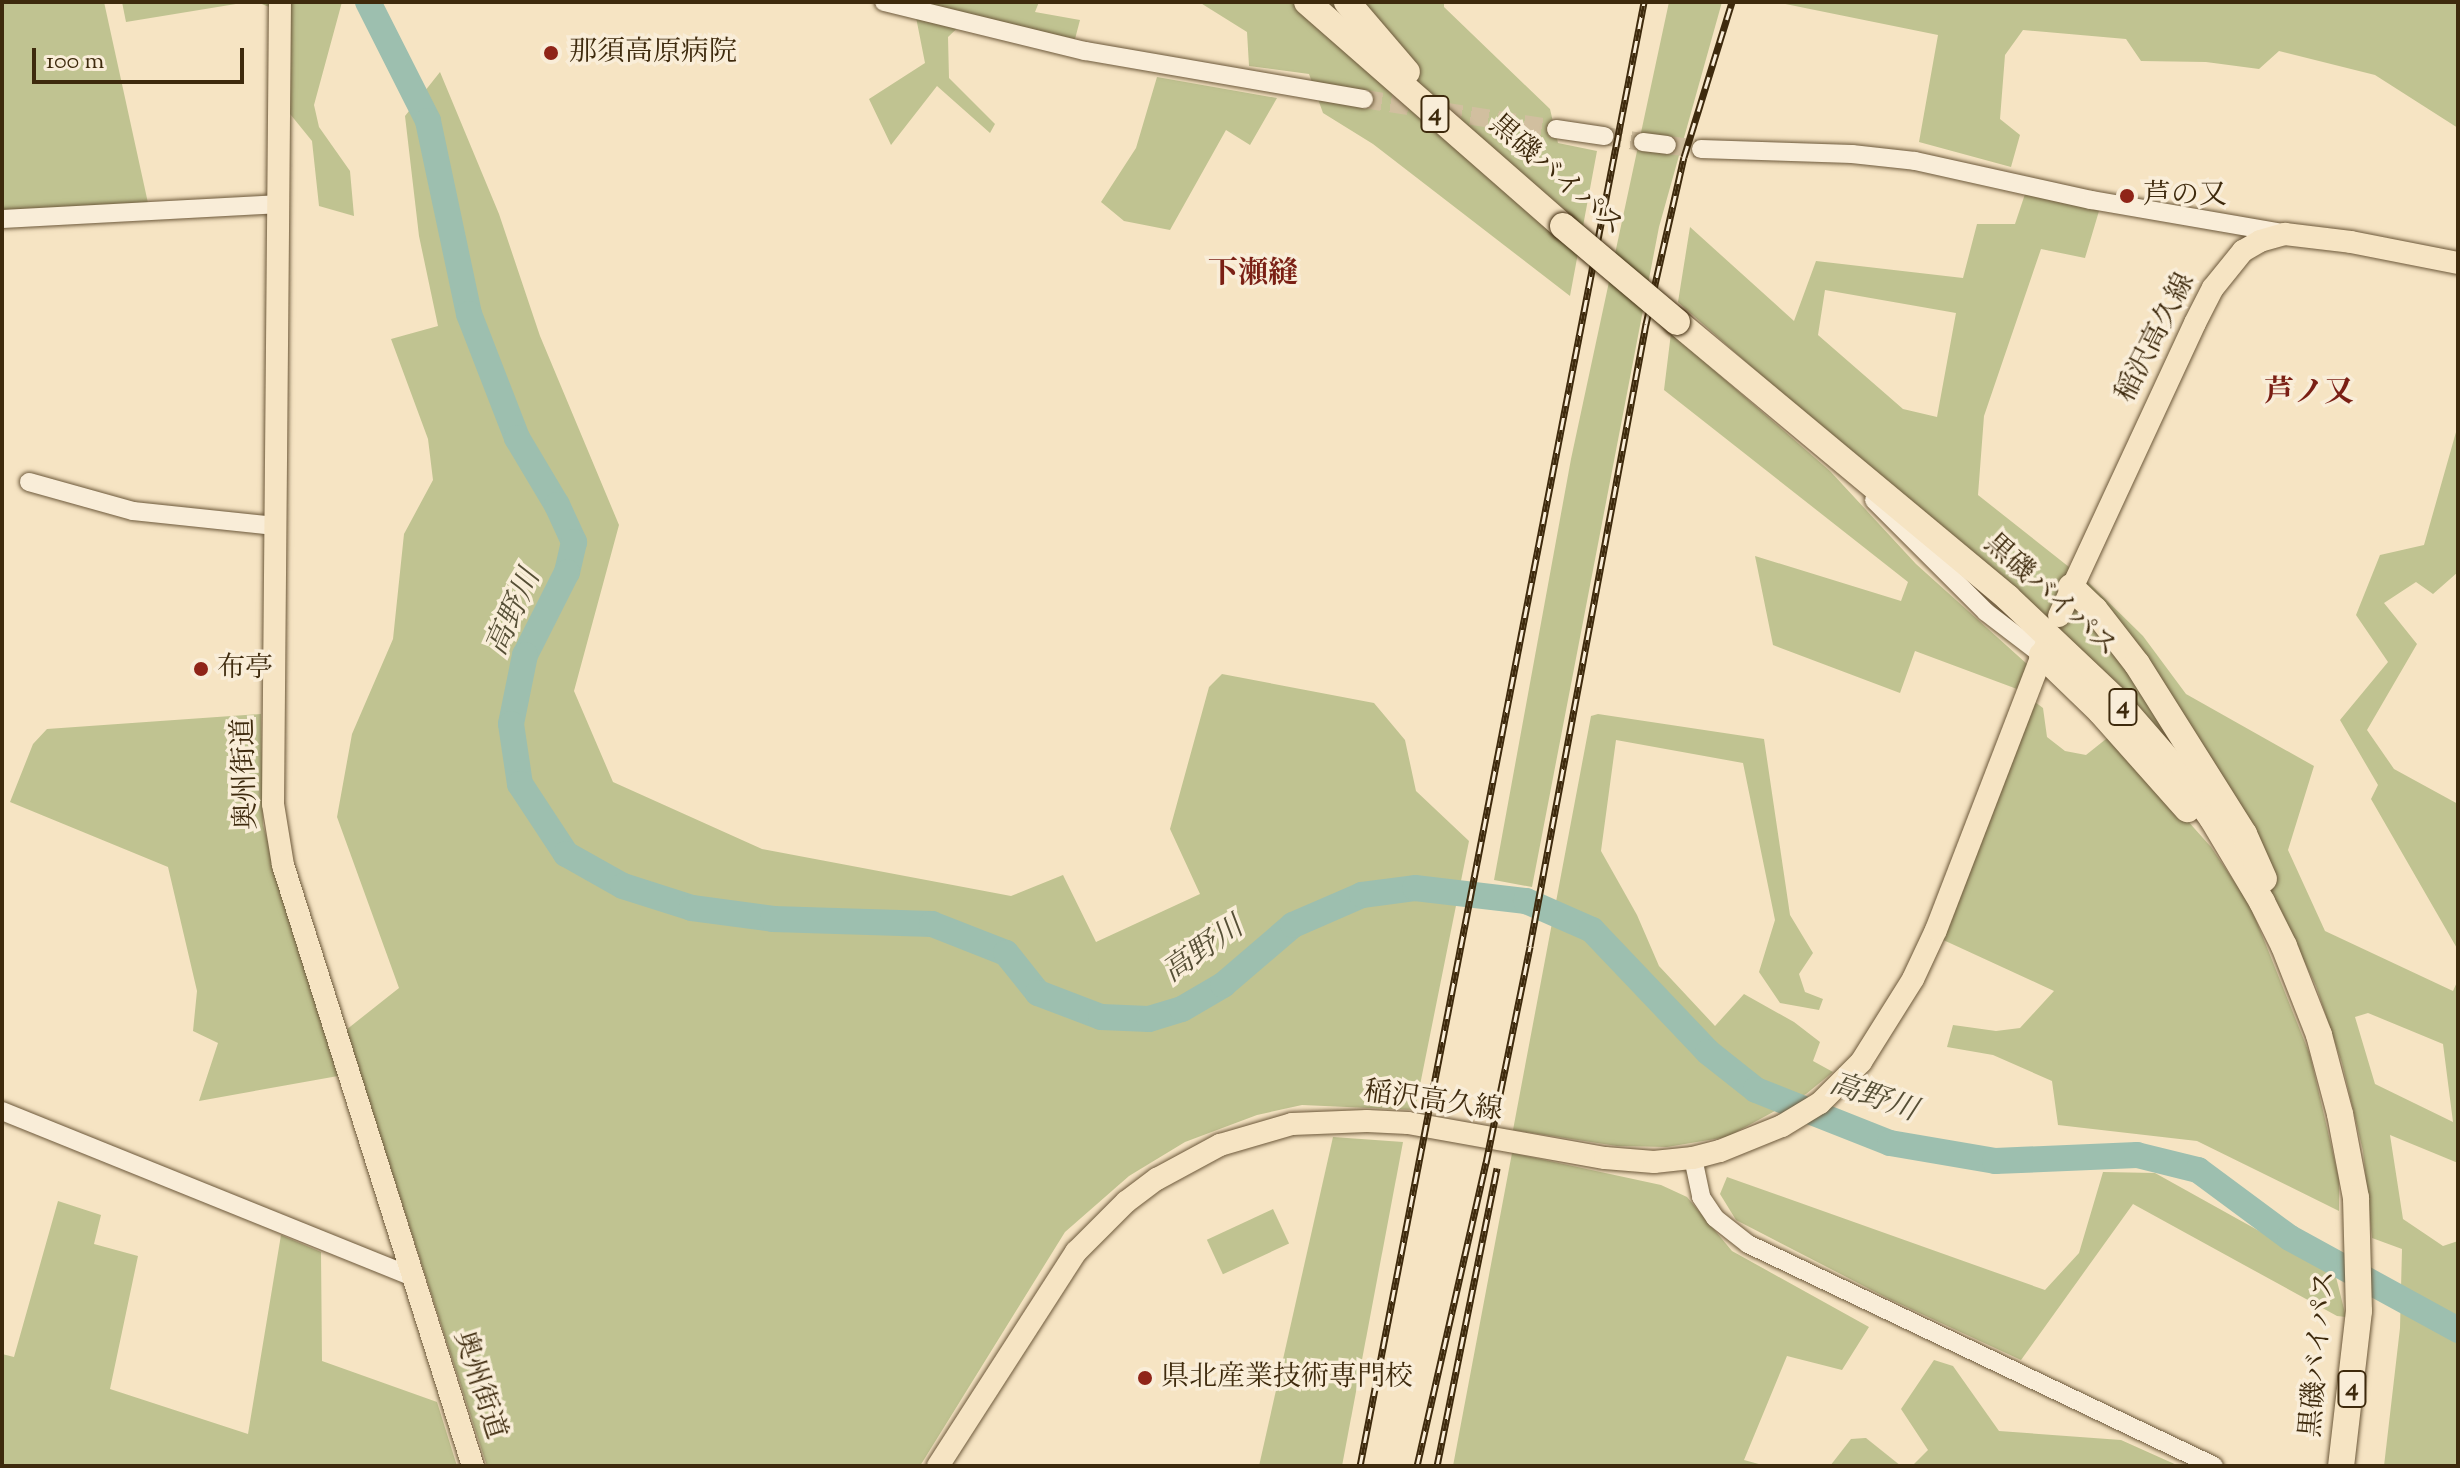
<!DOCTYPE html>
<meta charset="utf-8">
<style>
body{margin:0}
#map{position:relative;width:2460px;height:1468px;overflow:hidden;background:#f6e4c3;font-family:"Sorts Mill Goudy","Noto Serif JP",serif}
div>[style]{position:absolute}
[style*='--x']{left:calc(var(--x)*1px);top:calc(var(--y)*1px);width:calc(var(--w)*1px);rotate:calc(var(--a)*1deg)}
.green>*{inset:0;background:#c0c391;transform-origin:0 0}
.river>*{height:26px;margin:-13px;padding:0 13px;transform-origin:13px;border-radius:13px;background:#9dbfaf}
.minor-tunnel>*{height:18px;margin-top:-9px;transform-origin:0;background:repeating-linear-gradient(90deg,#d1bf9f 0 18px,transparent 0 27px)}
.roads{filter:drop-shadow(0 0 2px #6c583a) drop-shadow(0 0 2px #6c583a)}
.minor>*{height:18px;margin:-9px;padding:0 9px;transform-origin:9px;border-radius:9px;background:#f9edd8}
.major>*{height:22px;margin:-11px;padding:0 11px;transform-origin:11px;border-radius:11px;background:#f6e4c3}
.highway>*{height:26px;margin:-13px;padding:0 13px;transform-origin:13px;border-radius:13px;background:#f6e4c3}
.rail>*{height:7px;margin-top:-3.5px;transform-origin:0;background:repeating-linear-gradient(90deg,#f9edd8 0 12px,#3e2a0d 0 24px);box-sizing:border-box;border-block:2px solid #3e2a0d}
.bridges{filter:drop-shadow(0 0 2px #3e2a0d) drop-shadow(0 0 2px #3e2a0d)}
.highway-bridge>*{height:26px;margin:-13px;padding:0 13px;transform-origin:13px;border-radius:13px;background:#f6e4c3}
.dots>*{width:22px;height:22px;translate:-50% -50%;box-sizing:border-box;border:4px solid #f9edd8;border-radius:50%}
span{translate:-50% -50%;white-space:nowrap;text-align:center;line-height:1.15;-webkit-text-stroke:7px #f9edd8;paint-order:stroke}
.shield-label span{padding:2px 6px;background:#f9edd8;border:2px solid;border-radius:6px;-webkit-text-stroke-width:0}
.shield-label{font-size:26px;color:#3e2a0d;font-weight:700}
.poi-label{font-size:28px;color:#3e2a0d}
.left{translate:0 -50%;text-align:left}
.street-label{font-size:28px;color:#3e2a0d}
.neighbourhood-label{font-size:30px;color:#7a1f14;font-weight:700}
.water-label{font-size:30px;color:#564f36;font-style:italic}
.frame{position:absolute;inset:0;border:4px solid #3e2a0d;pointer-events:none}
.scale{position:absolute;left:32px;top:48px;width:212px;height:36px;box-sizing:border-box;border:4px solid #3e2a0d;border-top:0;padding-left:10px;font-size:24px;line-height:28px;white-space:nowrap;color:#3e2a0d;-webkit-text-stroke:6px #f9edd8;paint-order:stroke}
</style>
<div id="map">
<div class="green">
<div style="clip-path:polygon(2px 2px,104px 2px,148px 203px,2px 214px)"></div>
<div style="clip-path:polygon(122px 2px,248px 2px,126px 22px)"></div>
<div style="clip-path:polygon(257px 2px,342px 2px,314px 105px,319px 127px,350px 171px,354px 216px,319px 206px,312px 141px,286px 109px,286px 14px)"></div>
<div style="clip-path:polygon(913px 2px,1039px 2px,1035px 12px,1080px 20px,1075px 39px,970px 16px,948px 37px,949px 78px,995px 124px,990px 133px,937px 86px,891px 145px,869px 99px,925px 63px)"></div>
<div style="clip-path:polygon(1199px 2px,1444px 2px,1444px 7px,1550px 109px,1558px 143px,1597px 151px,1570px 296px,1373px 144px,1323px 113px,1309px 74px,1249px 66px,1247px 32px)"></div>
<div style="clip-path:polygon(1669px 2px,1722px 2px,1659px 227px,1532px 887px,1494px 880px,1571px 459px)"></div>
<div style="clip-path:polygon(1776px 2px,2458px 2px,2458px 128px,2375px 75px,2279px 51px,2259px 69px,2206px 62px,2141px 61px,2126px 39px,2023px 30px,2005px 55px,2000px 119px,2020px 135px,2011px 167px,1919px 142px,1938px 35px)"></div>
<div style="clip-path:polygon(440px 72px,499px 214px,540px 336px,619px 525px,574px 691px,613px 782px,762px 849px,1011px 896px,1063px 875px,1096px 942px,1200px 894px,1170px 829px,1209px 687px,1222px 674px,1374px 703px,1405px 740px,1416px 791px,1469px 841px,1415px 1110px,1302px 1105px,1257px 1115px,1185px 1142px,1129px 1176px,1065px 1232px,920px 1466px,487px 1466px,346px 1030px,399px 988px,337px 817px,352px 734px,393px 639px,404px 534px,433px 480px,428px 439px,391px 339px,438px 326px,419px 236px,405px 116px)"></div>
<div style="clip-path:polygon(1157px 77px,1277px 98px,1250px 145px,1226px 130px,1170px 230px,1124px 221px,1101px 202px,1136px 148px)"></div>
<div style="clip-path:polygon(evenodd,2025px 194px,2099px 211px,2085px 258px,2041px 249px,1984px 416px,1978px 495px,2088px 582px,2143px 636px,2186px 694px,2314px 766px,2288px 850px,2325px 931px,2453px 991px,2458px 980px,2458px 1163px,2390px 1135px,2403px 1219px,2443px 1246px,2458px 1241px,2458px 1466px,2384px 1466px,2400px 1328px,2402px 1249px,2372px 1238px,2363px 1151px,2342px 1063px,2316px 986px,2288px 927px,2233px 829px,1763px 377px,1678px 302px,1690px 227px,1794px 321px,1816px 261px,1963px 278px,1977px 224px,2015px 224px,2025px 194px,1825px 290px,1956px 313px,1937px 417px,1903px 409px,1818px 335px,1825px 290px,2025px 194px,2368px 1013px,2443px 1044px,2453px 1122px,2375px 1084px,2355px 1017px,2368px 1013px)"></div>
<div style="clip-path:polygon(1671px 333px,1830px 471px,1916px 564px,2027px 664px,2017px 689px,1915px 651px,1900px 693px,1773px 645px,1755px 556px,1901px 601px,1908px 582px,1664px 390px)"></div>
<div style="clip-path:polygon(2458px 425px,2458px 572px,2433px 594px,2416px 582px,2384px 603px,2417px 644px,2367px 730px,2394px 769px,2458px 804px,2458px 950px,2371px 799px,2378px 785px,2340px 720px,2388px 662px,2356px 615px,2380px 555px,2424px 545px)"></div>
<div style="clip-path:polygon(2031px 699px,2043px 708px,2047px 737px,2065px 751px,2086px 755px,2111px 735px,2211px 847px,2250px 905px,2310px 1055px,2339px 1179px,2339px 1211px,2197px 1141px,2058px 1125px,2052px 1081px,1993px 1055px,1947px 1047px,1953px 1025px,1996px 1031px,2020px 1028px,2054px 991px,1939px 938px)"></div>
<div style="clip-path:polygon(261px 714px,263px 825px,338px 1076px,199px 1101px,218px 1043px,193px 1031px,197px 991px,168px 867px,10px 802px,33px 744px,47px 729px)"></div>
<div style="clip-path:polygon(1598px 714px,1764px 739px,1790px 915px,1813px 953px,1799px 974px,1805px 992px,1823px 999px,1819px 1010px,1780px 1003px,1759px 972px,1775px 920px,1743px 763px,1616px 740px,1601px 851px,1637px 915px,1659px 966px,1715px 1026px,1744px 994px,1794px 1022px,1820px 1042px,1813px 1061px,1833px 1072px,1806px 1094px,1727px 1137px,1667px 1147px,1617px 1146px,1513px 1130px,1591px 716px)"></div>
<div style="clip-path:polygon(1333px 1137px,1403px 1142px,1342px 1466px,1259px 1466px)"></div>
<div style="clip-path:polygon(1512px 1153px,1661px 1185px,1687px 1197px,1732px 1251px,1869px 1327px,1842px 1370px,1787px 1356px,1744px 1460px,1766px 1466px,1453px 1466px)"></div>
<div style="clip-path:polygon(2103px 1172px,2155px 1173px,2335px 1273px,2346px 1317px,2337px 1316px,2133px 1204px,2021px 1360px,1887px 1298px,1736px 1220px,1720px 1194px,1727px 1177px,2045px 1290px,2079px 1253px)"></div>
<div style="clip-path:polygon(58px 1201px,101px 1215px,94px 1244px,138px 1256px,110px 1389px,248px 1434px,281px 1235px,321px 1252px,322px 1361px,437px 1402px,457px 1466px,2px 1466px,2px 1354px,14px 1357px)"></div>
<div style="left:1273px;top:1209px;width:38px;height:73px;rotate:65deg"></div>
<div style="clip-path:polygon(1934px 1360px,1953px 1366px,1999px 1431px,2121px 1440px,2179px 1466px,1912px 1466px,1928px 1450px,1901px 1409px)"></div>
<div style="clip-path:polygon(1865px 1438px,1866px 1438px,1901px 1466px,1830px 1466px,1851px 1439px)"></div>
</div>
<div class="river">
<div style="--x:368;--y:2;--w:133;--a:63.2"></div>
<div style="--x:428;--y:121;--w:197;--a:78"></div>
<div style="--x:469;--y:314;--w:133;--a:68.8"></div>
<div style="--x:517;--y:438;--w:78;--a:59.2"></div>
<div style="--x:557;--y:505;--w:41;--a:65.3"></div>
<div style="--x:574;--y:542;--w:31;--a:103"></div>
<div style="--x:567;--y:572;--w:93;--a:116.8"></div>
<div style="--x:525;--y:655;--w:70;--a:101.5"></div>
<div style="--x:511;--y:724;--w:61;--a:81.5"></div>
<div style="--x:520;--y:784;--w:84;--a:56.7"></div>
<div style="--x:566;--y:854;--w:65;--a:29.3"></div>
<div style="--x:623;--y:886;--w:72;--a:17.7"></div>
<div style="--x:692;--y:908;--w:82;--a:7.7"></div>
<div style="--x:773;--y:919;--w:159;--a:1.8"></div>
<div style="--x:932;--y:924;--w:79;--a:21.4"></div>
<div style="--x:1006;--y:953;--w:51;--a:51.3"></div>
<div style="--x:1038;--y:993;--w:67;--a:20.9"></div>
<div style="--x:1101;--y:1017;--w:48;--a:2.4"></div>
<div style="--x:1149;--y:1019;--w:34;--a:-17"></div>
<div style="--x:1182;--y:1009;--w:48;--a:-30.3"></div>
<div style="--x:1223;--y:985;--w:92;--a:-40.6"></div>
<div style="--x:1293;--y:925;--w:75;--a:-23.5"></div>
<div style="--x:1362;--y:895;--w:53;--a:-7.5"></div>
<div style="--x:1415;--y:888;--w:112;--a:6.7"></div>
<div style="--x:1526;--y:901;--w:72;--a:23.7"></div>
<div style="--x:1592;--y:930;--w:168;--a:46.4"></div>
<div style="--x:1708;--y:1052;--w:61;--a:38.4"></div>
<div style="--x:1756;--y:1090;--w:144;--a:21.6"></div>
<div style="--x:1890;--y:1143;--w:107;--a:9.7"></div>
<div style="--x:1995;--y:1161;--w:142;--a:-2.4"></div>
<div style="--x:2137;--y:1155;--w:63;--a:13.8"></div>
<div style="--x:2198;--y:1170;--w:114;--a:36.5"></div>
<div style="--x:2290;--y:1238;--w:192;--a:28.7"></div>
</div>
<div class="minor-tunnel">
<div style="--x:1364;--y:99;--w:194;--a:8.9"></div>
<div style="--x:1604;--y:136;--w:39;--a:9"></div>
<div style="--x:1667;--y:145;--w:34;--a:7"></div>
</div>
<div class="roads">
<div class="minor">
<div style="--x:884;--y:2;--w:207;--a:13.7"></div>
<div style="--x:1085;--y:51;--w:283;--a:9.8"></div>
<div style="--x:1556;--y:129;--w:49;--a:8.3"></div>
<div style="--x:1643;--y:142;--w:24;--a:7"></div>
<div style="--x:1701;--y:149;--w:151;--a:1.9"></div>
<div style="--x:1852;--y:154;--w:63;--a:6.3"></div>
<div style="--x:1915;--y:161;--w:180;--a:12.5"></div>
<div style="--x:2091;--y:200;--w:195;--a:9.8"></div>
<div style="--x:2;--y:219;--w:275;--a:-3.1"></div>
<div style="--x:29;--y:482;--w:108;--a:15.6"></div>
<div style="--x:133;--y:511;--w:143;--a:6"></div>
<div style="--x:1874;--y:500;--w:158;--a:45"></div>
<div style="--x:1986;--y:612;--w:71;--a:37.5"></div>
<div style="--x:2;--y:1111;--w:442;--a:22"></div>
<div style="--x:1693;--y:1158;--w:40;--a:78"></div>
<div style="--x:1701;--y:1197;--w:25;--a:56"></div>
<div style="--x:1715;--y:1218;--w:42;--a:38.2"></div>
<div style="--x:1748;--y:1244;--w:516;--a:25.47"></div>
</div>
<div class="major">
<div style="--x:280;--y:2;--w:802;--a:90.5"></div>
<div style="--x:273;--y:804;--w:62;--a:80.7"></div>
<div style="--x:283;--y:865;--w:630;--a:72.46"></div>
<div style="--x:2059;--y:616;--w:323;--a:-65.1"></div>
<div style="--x:2195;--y:323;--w:39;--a:-63"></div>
<div style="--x:2213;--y:288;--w:48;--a:-51"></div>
<div style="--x:2243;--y:251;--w:20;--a:-30"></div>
<div style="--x:2260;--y:241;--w:26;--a:-16"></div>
<div style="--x:2285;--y:234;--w:66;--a:6.9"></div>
<div style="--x:2351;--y:242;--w:109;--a:11.1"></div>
<div style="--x:938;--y:1466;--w:255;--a:-57.2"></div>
<div style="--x:1076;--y:1252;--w:71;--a:-45"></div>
<div style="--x:1126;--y:1202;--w:39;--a:-37"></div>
<div style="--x:1157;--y:1179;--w:72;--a:-28.4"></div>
<div style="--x:1220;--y:1145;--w:75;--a:-16.3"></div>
<div style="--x:1292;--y:1124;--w:75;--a:-2.3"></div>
<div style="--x:1367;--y:1121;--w:41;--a:2.8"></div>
<div style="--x:1408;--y:1123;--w:200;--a:10.1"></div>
<div style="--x:1605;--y:1158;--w:49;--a:4.7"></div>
<div style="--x:1654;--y:1162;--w:39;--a:-6"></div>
<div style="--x:1693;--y:1158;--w:28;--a:-15"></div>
<div style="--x:1720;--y:1151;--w:67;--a:-22"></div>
<div style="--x:1782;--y:1126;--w:44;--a:-31.2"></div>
<div style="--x:1820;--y:1103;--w:58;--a:-45"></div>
<div style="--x:1861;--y:1062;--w:98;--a:-57.9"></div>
<div style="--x:1913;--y:979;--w:54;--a:-64.9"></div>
<div style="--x:1936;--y:930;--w:308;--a:-68.9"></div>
</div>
<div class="highway">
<div style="--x:1307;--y:2;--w:340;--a:41.2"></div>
<div style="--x:1347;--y:2;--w:92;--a:49.4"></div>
<div style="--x:1677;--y:322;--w:430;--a:39.8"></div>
<div style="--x:2007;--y:597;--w:149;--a:43.4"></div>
<div style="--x:2115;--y:699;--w:102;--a:49"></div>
<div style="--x:2182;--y:776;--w:52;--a:54.5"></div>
<div style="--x:2212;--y:818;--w:98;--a:59.2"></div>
<div style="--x:2262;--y:902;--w:49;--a:63.4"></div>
<div style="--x:2284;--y:946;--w:96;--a:68.5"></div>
<div style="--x:2319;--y:1035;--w:82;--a:75.1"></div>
<div style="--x:2340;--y:1114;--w:86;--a:79.2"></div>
<div style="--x:2356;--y:1198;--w:113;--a:88.5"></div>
<div style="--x:2359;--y:1311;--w:156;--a:96.6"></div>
<div style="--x:2071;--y:587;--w:33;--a:44"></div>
<div style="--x:2095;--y:610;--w:68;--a:52.1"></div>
<div style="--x:2137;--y:664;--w:201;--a:57.8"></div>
<div style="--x:2244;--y:834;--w:49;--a:66"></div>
<div style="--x:2042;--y:655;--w:82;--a:44"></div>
<div style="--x:2101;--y:712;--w:130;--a:48.4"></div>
</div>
</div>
<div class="rail">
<div style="--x:1360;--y:1466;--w:1491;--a:-79.02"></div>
<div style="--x:1417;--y:1466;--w:311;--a:-77.2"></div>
<div style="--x:1486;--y:1163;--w:221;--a:-78.5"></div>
<div style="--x:1530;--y:946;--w:633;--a:-79.44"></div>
<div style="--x:1646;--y:324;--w:171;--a:-77.2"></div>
<div style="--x:1684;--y:157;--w:162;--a:-72.8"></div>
<div style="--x:1437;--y:1466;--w:304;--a:-78.6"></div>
</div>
<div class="bridges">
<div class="highway-bridge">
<div style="--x:1563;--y:226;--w:149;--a:40.1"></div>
</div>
</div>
<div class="dots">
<div style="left:551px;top:53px;background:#8f2418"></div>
<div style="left:2127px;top:196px;background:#8f2418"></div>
<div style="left:201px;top:669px;background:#8f2418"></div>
<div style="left:1145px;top:1378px;background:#8f2418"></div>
</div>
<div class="shield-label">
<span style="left:1435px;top:114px">4</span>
<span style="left:2123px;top:707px">4</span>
<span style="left:2352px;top:1389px">4</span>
</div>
<div class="poi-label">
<span class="left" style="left:569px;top:53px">那須高原病院</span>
<span class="left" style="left:2143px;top:196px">芦の又</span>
<span class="left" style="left:217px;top:669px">布亭</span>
<span class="left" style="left:1161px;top:1378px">県北産業技術専門校</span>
</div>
<div class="street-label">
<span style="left:1556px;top:176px;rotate:41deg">黒磯バイパス</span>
<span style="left:2156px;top:338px;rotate:-63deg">稲沢高久線</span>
<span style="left:2050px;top:596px;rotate:42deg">黒磯バイパス</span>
<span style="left:246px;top:774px;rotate:-92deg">奥州街道</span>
<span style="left:1433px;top:1102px;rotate:8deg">稲沢高久線</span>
<span style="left:2319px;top:1354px;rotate:-85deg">黒磯バイパス</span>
<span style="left:479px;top:1385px;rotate:72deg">奥州街道</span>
</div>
<div class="neighbourhood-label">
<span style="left:1253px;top:275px">下瀬縫</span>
<span style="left:2309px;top:394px">芦ノ又</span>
</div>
<div class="water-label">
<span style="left:515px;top:613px;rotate:-66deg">高野川</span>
<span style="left:1204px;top:951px;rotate:-35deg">高野川</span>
<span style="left:1873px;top:1099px;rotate:19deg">高野川</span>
</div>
<div class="frame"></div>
<div class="scale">100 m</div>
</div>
